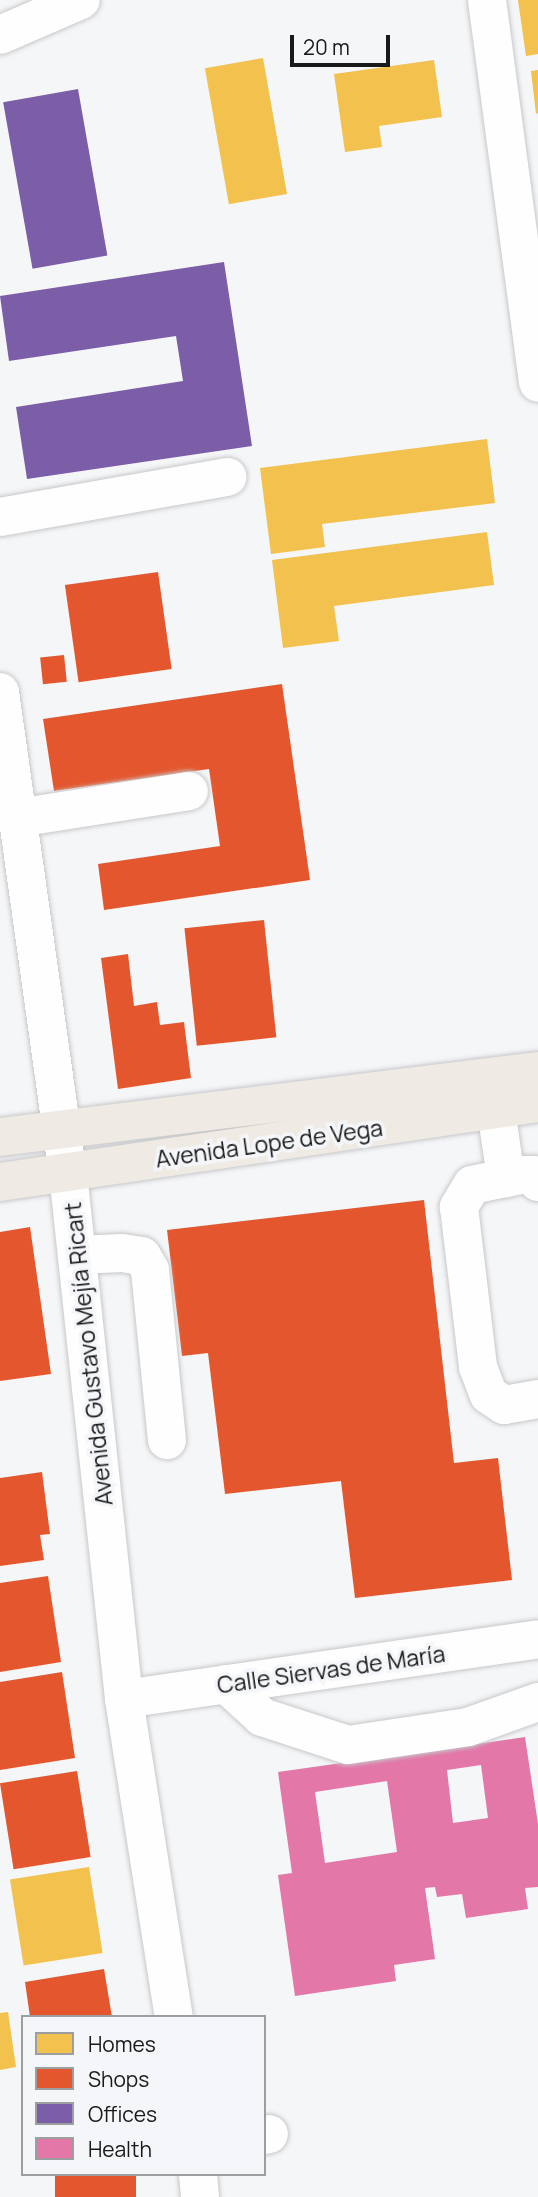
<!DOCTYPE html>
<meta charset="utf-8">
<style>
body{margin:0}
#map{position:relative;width:538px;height:2197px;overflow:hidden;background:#f5f6f8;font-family:Manrope,sans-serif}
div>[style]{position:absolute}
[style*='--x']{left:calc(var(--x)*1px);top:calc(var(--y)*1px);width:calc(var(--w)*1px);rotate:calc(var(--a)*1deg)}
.homes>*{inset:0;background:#f2c14e;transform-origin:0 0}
.shops>*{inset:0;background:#e4572e;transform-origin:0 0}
.offices>*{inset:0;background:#7b5ea7;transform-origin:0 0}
.health>*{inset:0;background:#e377a8}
.roads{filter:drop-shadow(0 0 2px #c7c8ca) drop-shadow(0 0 2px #c7c8ca)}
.minor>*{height:38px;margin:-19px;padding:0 19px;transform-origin:19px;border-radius:19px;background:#fefefe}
.major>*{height:38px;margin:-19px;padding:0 19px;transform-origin:19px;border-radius:19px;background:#efebe4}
span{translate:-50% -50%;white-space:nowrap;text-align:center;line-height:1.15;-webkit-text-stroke:7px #f4f6f9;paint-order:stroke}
.street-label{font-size:23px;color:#19191a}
.legend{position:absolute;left:21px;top:2015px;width:245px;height:161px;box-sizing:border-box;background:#f4f6f9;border:2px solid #9c9ea0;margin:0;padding:9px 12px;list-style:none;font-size:21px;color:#19191a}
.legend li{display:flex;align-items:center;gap:14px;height:35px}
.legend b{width:35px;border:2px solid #9c9ea0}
.scale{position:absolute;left:290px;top:35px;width:100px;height:32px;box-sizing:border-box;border:4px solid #19191a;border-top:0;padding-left:9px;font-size:21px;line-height:24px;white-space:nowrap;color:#19191a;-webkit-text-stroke:5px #f4f6f9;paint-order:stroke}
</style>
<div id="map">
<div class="homes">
<div style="clip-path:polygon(518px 0,538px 0,538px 54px,526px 56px)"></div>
<div style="left:263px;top:58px;width:138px;height:59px;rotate:80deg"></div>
<div style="clip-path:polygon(434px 60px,442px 117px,379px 126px,382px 147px,345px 152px,334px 74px)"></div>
<div style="clip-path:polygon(538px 70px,538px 113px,536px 114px,531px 71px)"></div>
<div style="clip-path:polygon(487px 439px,495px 503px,322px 524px,325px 547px,271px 554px,260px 468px)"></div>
<div style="clip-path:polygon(487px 532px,494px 585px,334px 606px,339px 641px,283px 648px,272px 560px)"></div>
<div style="left:89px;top:1867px;width:87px;height:80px;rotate:81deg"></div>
<div style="clip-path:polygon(8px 2012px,16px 2067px,0 2070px,0 2013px)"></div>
</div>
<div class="shops">
<div style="left:158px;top:572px;width:98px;height:94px;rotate:82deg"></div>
<div style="left:64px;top:655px;width:27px;height:24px;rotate:84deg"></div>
<div style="clip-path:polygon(282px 684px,310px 880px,104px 910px,98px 864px,220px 846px,209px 769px,54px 791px,43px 719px)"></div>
<div style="left:264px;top:920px;width:118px;height:80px;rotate:84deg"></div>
<div style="clip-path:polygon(128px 954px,134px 1006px,157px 1002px,160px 1025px,184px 1022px,191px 1078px,118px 1089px,101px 958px)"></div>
<div style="clip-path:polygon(424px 1200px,454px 1463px,498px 1458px,512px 1580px,355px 1598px,341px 1481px,225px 1494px,208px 1353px,182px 1356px,167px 1230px)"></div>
<div style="clip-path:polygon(30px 1227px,51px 1374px,0 1381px,0 1232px)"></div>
<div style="clip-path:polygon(42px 1472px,50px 1534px,40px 1535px,44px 1560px,0 1566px,0 1478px)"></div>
<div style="clip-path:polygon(48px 1576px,61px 1662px,0 1672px,0 1583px)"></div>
<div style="clip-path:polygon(62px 1672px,75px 1758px,0 1770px,0 1682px)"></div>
<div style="left:77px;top:1771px;width:87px;height:78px;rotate:81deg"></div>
<div style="clip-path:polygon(104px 1969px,112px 2017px,30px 2017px,25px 1982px)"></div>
<div style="left:55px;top:2174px;width:81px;height:23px"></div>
</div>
<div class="offices">
<div style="left:78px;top:89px;width:169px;height:76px;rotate:80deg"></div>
<div style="clip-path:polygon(224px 262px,252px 446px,27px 479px,16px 407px,183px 381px,176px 336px,9px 361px,0 296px)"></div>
</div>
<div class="health">
<div style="clip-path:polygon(evenodd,525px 1737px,538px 1824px,538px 1887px,525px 1888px,528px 1909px,466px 1918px,462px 1894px,437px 1897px,435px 1887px,425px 1888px,435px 1959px,394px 1965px,396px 1981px,295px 1996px,278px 1875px,292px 1873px,278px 1772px,525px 1737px,481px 1765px,488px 1818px,453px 1823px,447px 1770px,481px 1765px,525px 1737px,387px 1781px,397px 1852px,325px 1863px,315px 1792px,387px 1781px)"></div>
</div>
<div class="roads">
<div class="minor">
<div style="--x:487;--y:0;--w:386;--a:82.4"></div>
<div style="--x:0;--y:35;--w:88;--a:-23.4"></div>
<div style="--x:0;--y:517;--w:231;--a:-10"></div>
<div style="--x:0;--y:692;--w:486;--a:82"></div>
<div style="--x:68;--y:1173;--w:529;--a:83.92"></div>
<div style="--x:124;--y:1699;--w:322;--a:81.1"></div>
<div style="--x:17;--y:818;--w:174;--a:-8.9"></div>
<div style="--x:496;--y:1110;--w:69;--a:81.6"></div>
<div style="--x:538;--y:1182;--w:9;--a:-126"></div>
<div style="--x:533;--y:1175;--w:12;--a:180"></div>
<div style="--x:521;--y:1175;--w:50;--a:168.5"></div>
<div style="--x:472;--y:1185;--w:26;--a:121"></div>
<div style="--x:459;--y:1207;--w:161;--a:83.2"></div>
<div style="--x:478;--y:1367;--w:30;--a:69"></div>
<div style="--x:489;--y:1395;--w:18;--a:34"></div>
<div style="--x:504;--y:1405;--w:35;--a:-10"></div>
<div style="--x:77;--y:1255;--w:45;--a:-2.5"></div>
<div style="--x:122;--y:1253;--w:20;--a:9"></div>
<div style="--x:142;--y:1256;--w:16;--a:60"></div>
<div style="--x:150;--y:1270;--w:171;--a:84.3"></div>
<div style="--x:226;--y:1684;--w:49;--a:42.5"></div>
<div style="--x:262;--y:1717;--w:90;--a:18"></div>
<div style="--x:348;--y:1745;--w:121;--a:-8.5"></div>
<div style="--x:468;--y:1727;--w:74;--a:-19.7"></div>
<div style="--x:124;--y:1699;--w:418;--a:-8.2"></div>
<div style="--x:264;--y:2135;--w:5;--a:-11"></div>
<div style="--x:198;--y:2174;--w:23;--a:85"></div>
</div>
<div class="major">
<div style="--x:0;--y:1137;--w:542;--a:-6.99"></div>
<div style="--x:0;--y:1182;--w:544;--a:-8.35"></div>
</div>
</div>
<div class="street-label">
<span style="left:269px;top:1143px;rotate:-8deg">Avenida Lope de Vega</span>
<span style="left:88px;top:1354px;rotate:-96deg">Avenida Gustavo Mejía Ricart</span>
<span style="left:331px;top:1669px;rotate:-8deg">Calle Siervas de María</span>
</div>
<ul class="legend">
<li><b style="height:19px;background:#f2c14e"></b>Homes</li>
<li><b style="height:19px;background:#e4572e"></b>Shops</li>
<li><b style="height:19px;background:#7b5ea7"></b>Offices</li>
<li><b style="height:19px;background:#e377a8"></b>Health</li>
</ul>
<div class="scale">20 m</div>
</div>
